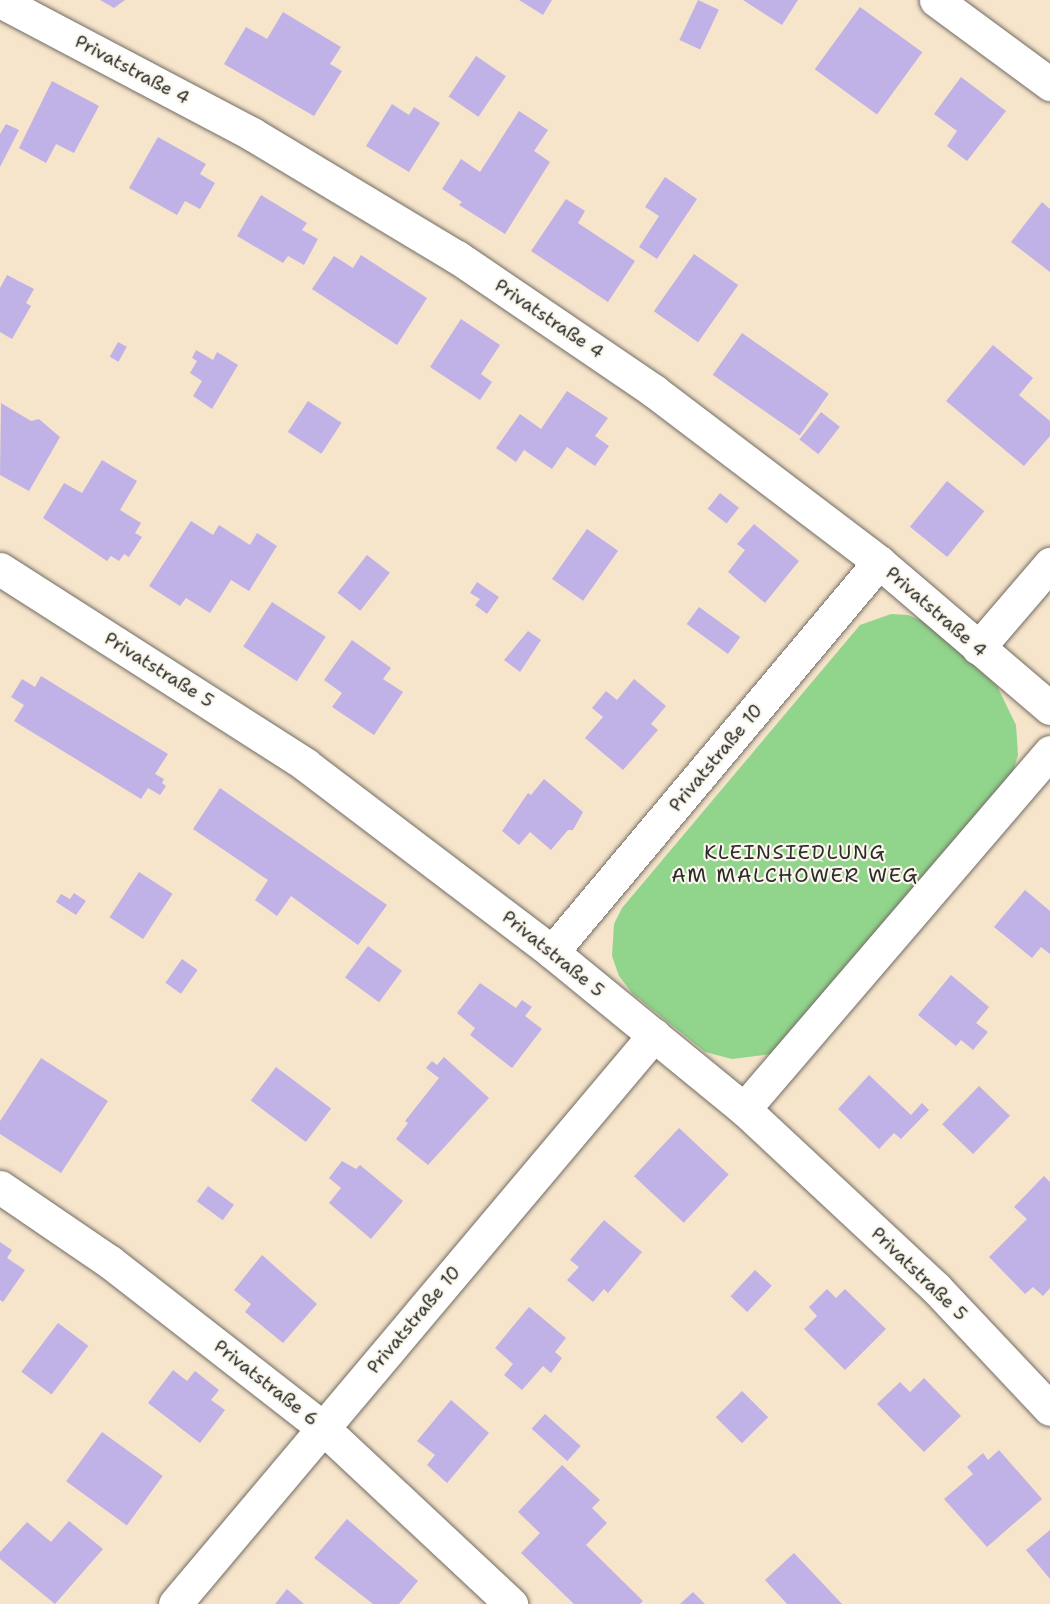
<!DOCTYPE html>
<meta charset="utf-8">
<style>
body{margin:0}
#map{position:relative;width:1050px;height:1604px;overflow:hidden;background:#f6e4cb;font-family:"Shantell Sans",sans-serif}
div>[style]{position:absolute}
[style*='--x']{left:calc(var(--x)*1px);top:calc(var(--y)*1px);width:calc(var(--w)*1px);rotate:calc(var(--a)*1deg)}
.green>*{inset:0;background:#91d48c}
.building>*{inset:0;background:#c0b2e6;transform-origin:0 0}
.roads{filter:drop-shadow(0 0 2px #726c63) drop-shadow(0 0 2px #726c63)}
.minor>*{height:33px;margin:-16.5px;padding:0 16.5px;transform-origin:16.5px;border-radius:16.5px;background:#fff}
span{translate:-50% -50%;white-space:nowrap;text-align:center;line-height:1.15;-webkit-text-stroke:4.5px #fbf7ec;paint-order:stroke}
.street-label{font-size:18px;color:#2b2b2b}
.neighbourhood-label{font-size:20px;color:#2b2b2b;letter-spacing:1.5px}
</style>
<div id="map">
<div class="green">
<div style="clip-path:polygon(891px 614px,908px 615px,927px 623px,997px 686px,1016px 725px,1018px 755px,1013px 772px,771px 1054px,732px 1059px,705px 1052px,632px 993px,619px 976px,612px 956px,614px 924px,622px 908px,860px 625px)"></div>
</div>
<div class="building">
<div style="clip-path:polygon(100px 0,125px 0,114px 8px)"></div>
<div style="clip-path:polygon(519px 0,552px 0,543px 15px)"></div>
<div style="left:698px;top:0;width:23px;height:44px;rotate:25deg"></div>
<div style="clip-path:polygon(743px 0,798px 0,782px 25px)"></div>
<div style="left:860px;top:7px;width:77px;height:77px;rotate:36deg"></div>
<div style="clip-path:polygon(283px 12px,341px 47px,330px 64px,342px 71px,314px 116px,224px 64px,246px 27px,267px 39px)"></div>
<div style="left:476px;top:56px;width:36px;height:49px;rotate:34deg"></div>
<div style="clip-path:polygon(961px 77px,1006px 111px,967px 161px,947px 146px,957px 131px,934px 114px)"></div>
<div style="clip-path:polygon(52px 81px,99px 106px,74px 153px,56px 144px,46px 163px,19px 148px)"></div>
<div style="clip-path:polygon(392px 104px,409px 115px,414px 107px,440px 123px,409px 172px,366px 146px)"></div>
<div style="clip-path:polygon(519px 111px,548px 130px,534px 151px,550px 162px,505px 234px,459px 205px,462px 202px,442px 189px,461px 159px,480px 172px)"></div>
<div style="clip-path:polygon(6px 124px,19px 130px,0 167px,0 134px)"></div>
<div style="clip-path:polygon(158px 137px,206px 164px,200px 174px,215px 183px,200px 209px,185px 201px,177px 215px,129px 188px)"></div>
<div style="clip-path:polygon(665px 177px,697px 199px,657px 259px,639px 247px,659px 216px,645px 207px)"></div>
<div style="clip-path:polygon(261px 195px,307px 223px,302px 230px,318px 239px,304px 265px,288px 256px,283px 263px,237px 236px)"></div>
<div style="clip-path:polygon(566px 199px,585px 211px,578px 223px,635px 261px,608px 302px,531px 251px)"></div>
<div style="clip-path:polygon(1042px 202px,1050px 209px,1050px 272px,1011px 242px)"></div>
<div style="left:694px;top:254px;width:54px;height:70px;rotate:35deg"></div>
<div style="clip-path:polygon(361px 255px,427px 298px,397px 345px,312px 289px,334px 256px,353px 268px)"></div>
<div style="clip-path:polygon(7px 275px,34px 289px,26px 303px,31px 306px,12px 339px,0 332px,0 288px)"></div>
<div style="clip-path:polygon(461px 319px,500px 345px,481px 374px,492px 382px,480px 400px,430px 367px)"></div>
<div style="left:742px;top:333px;width:106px;height:51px;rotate:35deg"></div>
<div style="left:118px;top:342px;width:10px;height:17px;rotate:29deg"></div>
<div style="clip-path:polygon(993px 345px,1033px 378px,1019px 395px,1050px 421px,1050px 436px,1024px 466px,946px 401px)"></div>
<div style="clip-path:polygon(196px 350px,213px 360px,217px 352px,238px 365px,212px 409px,193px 396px,202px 381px,190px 373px,197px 361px,192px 358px)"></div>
<div style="clip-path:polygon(567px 391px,608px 418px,595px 436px,609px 446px,595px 466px,567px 447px,552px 469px,524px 450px,516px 462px,496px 448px,520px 414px,541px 429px)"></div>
<div style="left:308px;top:401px;width:40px;height:37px;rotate:33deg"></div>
<div style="clip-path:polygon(1px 403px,31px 421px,39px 419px,60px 437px,29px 491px,0 475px)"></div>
<div style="left:821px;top:412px;width:24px;height:35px;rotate:38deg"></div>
<div style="clip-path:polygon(102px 460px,137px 481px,120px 510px,141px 523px,135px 533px,142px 537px,129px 557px,124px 554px,119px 561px,111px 556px,107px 561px,43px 518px,64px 483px,82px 493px)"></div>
<div style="left:947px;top:481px;width:48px;height:59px;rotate:39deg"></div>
<div style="left:720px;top:493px;width:24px;height:20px;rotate:38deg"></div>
<div style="clip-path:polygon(191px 521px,213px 535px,219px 525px,250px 545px,257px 533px,277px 546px,249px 591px,231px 580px,210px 613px,186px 598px,180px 606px,149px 586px)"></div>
<div style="clip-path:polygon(754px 524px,799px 561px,765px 603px,728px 572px,745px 550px,737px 544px)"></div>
<div style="left:587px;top:529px;width:38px;height:61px;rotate:35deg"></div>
<div style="left:367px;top:555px;width:29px;height:48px;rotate:38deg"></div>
<div style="clip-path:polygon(477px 582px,499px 597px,487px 614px,475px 605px,480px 599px,470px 593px)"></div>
<div style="left:272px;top:602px;width:64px;height:53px;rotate:33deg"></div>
<div style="left:699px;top:607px;width:51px;height:21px;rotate:36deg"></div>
<div style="clip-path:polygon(528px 631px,541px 640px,520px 672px,504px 660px)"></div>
<div style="clip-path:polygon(352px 640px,391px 668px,383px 679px,403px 692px,374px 735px,332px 707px,342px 693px,324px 680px)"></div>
<div style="clip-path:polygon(41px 676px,168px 754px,155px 774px,164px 779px,162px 783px,166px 786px,160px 795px,148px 788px,141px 799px,14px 721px,24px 705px,11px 697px,22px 679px,35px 687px)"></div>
<div style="clip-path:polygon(634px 679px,666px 706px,651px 724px,658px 730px,623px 770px,585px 738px,603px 717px,592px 708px,606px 691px,617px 700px)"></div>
<div style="clip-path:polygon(544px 779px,583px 812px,573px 830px,568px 830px,551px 850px,530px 832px,519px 845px,502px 831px,528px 793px,531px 795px)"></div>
<div style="clip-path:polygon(220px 788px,387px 905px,358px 945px,291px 896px,277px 916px,255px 900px,268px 880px,193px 829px)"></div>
<div style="left:139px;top:872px;width:40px;height:54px;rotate:33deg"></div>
<div style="clip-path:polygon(1025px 890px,1050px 911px,1050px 954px,1041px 947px,1032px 958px,994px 927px)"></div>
<div style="clip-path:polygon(74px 893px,86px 901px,76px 915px,56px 902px,61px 894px,70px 899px)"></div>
<div style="left:368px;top:946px;width:42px;height:39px;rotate:36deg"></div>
<div style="left:182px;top:959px;width:19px;height:29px;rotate:35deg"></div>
<div style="clip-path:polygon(951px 975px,989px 1007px,976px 1023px,988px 1032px,973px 1050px,961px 1040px,956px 1046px,918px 1015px)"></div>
<div style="clip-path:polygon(480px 983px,516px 1008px,522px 1000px,532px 1007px,525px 1016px,542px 1029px,512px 1068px,470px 1035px,475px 1028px,457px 1013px)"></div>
<div style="clip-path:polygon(444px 1057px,489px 1098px,428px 1165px,396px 1139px,408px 1123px,405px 1121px,439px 1078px,426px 1068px,432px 1061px,437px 1065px)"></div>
<div style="clip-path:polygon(41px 1058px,108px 1101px,61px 1173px,0 1134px,0 1121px)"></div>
<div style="left:276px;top:1067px;width:69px;height:42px;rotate:37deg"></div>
<div style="clip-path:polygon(869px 1075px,911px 1115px,922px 1103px,929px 1110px,901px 1139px,894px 1133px,879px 1149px,838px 1109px)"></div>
<div style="left:979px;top:1086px;width:43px;height:53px;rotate:44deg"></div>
<div style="left:679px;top:1128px;width:68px;height:66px;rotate:43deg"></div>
<div style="clip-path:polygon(342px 1161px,356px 1169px,360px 1165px,403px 1201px,371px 1239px,329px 1203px,341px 1188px,329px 1178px)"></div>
<div style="clip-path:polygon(1044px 1176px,1050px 1182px,1050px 1288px,1043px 1296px,1033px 1287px,1025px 1294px,989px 1257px,1027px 1219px,1014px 1207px)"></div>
<div style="left:208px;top:1186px;width:32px;height:19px;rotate:36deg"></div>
<div style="clip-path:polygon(604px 1220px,642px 1252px,608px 1293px,604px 1289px,593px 1302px,567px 1280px,579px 1267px,570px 1260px)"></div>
<div style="clip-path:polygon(0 1242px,12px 1250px,7px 1258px,25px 1270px,3px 1302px,0 1300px)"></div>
<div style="clip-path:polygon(262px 1255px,317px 1304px,283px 1343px,245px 1312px,251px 1304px,234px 1290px)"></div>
<div style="left:755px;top:1270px;width:23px;height:36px;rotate:43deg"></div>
<div style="clip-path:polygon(827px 1289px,836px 1298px,845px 1289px,886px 1329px,845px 1370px,804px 1329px,817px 1316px,809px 1307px)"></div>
<div style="clip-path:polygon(529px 1307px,566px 1338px,555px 1352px,562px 1358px,551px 1373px,543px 1366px,522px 1390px,504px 1375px,513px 1364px,495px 1348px)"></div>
<div style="left:58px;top:1323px;width:38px;height:61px;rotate:37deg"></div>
<div style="clip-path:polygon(173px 1370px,187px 1381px,195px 1371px,219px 1390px,211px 1400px,225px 1410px,200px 1443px,148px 1403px)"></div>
<div style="clip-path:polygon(924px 1378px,961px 1416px,924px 1452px,877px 1404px,900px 1382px,910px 1392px)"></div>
<div style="left:742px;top:1391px;width:37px;height:37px;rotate:45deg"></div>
<div style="clip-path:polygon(451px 1400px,489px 1433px,447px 1483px,427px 1465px,435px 1455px,417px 1441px)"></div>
<div style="left:545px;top:1414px;width:48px;height:20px;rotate:42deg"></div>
<div style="left:102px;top:1432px;width:75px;height:61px;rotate:36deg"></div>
<div style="clip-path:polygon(999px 1450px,1042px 1499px,987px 1547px,944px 1499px,973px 1474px,967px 1467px,983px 1453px,988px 1460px)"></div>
<div style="clip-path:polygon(562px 1465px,600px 1500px,592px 1508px,607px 1523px,586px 1545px,643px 1601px,640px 1604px,574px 1604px,521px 1553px,540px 1533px,518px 1512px)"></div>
<div style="clip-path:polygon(347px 1519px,418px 1581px,399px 1604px,373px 1604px,314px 1558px)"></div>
<div style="clip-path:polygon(69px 1521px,103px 1549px,55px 1604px,0 1559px,0 1552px,27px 1522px,51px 1542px)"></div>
<div style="clip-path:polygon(1050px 1530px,1050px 1579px,1026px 1550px)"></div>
<div style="clip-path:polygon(794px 1553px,842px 1604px,787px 1604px,765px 1580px)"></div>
<div style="clip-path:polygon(287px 1589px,304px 1604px,275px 1604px)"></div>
<div style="clip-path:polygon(693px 1592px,705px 1604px,680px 1604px)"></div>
</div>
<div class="roads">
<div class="minor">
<div style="--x:936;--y:0;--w:142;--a:36.4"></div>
<div style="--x:0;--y:1;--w:285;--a:27.8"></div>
<div style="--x:252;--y:134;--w:239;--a:31"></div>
<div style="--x:457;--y:257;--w:238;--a:34.2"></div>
<div style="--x:654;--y:391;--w:283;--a:37.2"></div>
<div style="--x:879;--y:562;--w:225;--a:40.5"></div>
<div style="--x:0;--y:569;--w:363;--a:32.6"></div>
<div style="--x:306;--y:765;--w:309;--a:37.2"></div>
<div style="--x:552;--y:952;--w:248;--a:39.3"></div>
<div style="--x:744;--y:1109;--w:262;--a:43"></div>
<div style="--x:936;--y:1288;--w:166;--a:46.7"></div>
<div style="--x:978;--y:648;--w:111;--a:-49.4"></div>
<div style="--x:552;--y:952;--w:509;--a:-50.02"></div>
<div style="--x:744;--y:1109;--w:470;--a:-49.4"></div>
<div style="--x:0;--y:1187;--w:133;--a:34.3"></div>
<div style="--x:110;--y:1262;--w:270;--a:37.9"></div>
<div style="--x:323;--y:1428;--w:258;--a:43.1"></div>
<div style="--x:175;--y:1604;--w:744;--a:-49.91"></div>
</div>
</div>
<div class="street-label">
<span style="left:132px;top:70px;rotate:28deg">Privatstraße 4</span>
<span style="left:549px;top:319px;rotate:34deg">Privatstraße 4</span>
<span style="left:936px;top:612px;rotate:41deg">Privatstraße 4</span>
<span style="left:159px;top:670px;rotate:32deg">Privatstraße 5</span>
<span style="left:716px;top:758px;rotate:-50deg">Privatstraße 10</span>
<span style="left:553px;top:954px;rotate:39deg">Privatstraße 5</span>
<span style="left:919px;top:1274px;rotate:44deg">Privatstraße 5</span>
<span style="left:414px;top:1320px;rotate:-50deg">Privatstraße 10</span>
<span style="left:266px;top:1383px;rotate:38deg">Privatstraße 6</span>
</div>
<div class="neighbourhood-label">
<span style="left:795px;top:864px">KLEINSIEDLUNG<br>AM MALCHOWER WEG</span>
</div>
</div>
